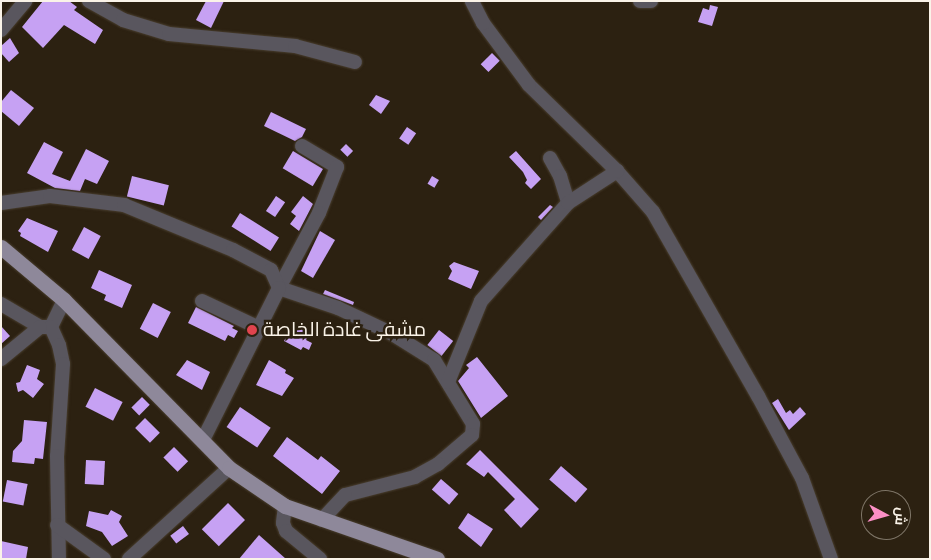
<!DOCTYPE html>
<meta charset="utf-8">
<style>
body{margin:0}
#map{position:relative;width:931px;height:560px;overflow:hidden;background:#2c2111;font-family:"Alegreya Sans",Cairo,sans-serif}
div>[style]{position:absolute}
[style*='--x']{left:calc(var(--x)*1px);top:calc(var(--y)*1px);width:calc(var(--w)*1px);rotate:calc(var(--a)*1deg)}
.building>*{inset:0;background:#c6a1f3;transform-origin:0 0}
.roads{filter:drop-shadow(0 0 1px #493e2f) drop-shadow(0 0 1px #493e2f)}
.minor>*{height:14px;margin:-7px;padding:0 7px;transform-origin:7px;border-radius:7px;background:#59565e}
.major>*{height:15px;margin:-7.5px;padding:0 7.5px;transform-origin:7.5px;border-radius:7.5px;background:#8e889a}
.dots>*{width:14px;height:14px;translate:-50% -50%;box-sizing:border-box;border:2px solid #2c2111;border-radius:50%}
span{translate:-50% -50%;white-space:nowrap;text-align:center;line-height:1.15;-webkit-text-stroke:5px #2c2111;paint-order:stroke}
.poi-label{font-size:20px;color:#faf3e8}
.left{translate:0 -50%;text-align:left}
.frame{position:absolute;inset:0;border:2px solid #faf3e8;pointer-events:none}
.north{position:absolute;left:861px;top:490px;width:50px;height:50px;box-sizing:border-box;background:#2c2111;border:1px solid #7e7567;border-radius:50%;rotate:96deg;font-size:14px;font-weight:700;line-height:20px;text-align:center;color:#faf3e8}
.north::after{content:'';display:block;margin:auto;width:18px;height:22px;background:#fb8fc5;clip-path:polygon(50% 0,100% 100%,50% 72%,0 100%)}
</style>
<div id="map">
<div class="building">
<div style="clip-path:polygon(43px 1px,69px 1px,77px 7px,74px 10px,103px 30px,95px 44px,64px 25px,43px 48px,22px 27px)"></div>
<div style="clip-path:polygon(206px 1px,224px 1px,211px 28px,196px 20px)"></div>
<div style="clip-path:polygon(710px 5px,718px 7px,712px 26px,698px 22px,703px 8px,709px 10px)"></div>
<div style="clip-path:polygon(10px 38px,19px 53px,9px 62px,1px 53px,1px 46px)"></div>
<div style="left:492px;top:53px;width:11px;height:16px;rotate:45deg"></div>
<div style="clip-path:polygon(11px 90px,34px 108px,19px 126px,1px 111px,1px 102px)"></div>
<div style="clip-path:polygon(376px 95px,390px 101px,381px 114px,369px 105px)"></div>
<div style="clip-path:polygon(271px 112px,306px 129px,302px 137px,295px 141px,264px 126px)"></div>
<div style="left:407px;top:127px;width:11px;height:14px;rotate:34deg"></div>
<div style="clip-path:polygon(44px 142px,63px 152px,52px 174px,70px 181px,86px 149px,109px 161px,97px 184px,85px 179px,80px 191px,55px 188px,27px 173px)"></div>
<div style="left:346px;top:144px;width:10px;height:8px;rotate:45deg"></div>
<div style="left:293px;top:151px;width:35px;height:20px;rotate:31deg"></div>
<div style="clip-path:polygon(516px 151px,541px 179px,531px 189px,525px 183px,527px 180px,523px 172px,509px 157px)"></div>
<div style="left:132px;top:176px;width:38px;height:21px;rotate:14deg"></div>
<div style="left:432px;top:176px;width:8px;height:9px;rotate:30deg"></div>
<div style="left:276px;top:196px;width:11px;height:18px;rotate:34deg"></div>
<div style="clip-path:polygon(303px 196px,313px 204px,299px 231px,290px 224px,296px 216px,291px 212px)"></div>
<div style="clip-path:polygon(550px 205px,553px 207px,541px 220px,538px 217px)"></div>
<div style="left:240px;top:213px;width:46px;height:16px;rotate:32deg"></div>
<div style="clip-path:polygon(27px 218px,58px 231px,48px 252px,20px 236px,21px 233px,18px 231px)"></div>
<div style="left:84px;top:227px;width:19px;height:26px;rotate:28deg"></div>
<div style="clip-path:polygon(320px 231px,335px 240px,313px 278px,301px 271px)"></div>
<div style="clip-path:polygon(454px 262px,479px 271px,471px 289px,448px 279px,452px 271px,449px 266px)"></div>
<div style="clip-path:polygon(99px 270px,132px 285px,122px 308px,104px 300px,106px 295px,91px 288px)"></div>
<div style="clip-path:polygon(325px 290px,354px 302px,353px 305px,323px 294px)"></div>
<div style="left:153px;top:303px;width:20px;height:29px;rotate:27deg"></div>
<div style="clip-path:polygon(196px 307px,234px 326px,232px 328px,238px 331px,234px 338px,228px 335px,225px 341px,188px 323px)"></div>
<div style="clip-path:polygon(293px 324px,310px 333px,306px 340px,312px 343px,309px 350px,303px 347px,301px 350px,284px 341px)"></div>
<div style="clip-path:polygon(1px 326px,10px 336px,1px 344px)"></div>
<div style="left:439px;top:330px;width:18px;height:19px;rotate:38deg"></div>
<div style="clip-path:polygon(477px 357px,508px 396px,481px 418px,458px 381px,469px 368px,466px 365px)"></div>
<div style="clip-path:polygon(187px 360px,210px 372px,202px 390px,176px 375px)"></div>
<div style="clip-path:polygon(269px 360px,286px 370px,285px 373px,294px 378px,282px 396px,256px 385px)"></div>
<div style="clip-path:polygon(27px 365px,40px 370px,37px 379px,44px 384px,33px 398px,23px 390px,18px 392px,16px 383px,20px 382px)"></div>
<div style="left:95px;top:388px;width:31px;height:21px;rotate:27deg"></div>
<div style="left:142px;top:397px;width:11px;height:15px;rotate:45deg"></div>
<div style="clip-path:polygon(778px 399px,786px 413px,790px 410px,793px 414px,800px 407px,806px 414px,789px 430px,772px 403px)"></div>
<div style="left:240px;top:407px;width:37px;height:24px;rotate:34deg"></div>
<div style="left:145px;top:418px;width:21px;height:14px;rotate:45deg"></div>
<div style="clip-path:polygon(24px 420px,47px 422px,43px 459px,35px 458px,34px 464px,12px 462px,13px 451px,22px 441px)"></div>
<div style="clip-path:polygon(287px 437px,318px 460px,321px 456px,340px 471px,322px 494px,273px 456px)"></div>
<div style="left:174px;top:447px;width:20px;height:15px;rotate:45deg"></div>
<div style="clip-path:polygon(480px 450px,539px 509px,521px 528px,504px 510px,515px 499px,488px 472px,484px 477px,466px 464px)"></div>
<div style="left:86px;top:460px;width:19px;height:24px;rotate:3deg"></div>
<div style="left:561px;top:466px;width:35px;height:18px;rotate:41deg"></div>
<div style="left:441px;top:479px;width:23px;height:14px;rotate:41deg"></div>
<div style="left:7px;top:480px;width:21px;height:22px;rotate:11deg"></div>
<div style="left:228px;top:503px;width:24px;height:37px;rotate:45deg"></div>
<div style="clip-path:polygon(111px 510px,122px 516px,119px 522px,128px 536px,112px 546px,102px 532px,86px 526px,89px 511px,108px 515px)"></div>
<div style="clip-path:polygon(468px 513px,493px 529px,481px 547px,458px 528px)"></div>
<div style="left:183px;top:526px;width:10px;height:16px;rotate:53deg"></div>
<div style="clip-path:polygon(259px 535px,286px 559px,239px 559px)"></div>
<div style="clip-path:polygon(1px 541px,28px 547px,26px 559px,1px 559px)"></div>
</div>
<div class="roads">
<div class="minor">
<div style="--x:89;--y:1;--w:39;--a:29"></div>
<div style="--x:123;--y:20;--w:48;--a:16.9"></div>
<div style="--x:169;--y:34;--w:127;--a:5.4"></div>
<div style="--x:295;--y:46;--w:62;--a:14.9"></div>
<div style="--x:640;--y:1;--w:11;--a:0"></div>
<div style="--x:1;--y:30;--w:38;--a:-50"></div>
<div style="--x:302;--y:146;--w:41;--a:31"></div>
<div style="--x:337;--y:167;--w:49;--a:111.4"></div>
<div style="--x:319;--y:213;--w:85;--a:118.1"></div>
<div style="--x:279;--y:288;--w:62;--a:18.7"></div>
<div style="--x:338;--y:308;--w:59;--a:25.3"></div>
<div style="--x:391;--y:333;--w:51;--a:32.1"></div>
<div style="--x:434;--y:360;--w:75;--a:58.6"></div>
<div style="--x:473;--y:424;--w:11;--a:95"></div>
<div style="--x:472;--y:435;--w:45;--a:139.5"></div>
<div style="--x:438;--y:464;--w:26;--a:151"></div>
<div style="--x:415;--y:477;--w:72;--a:165.6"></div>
<div style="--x:345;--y:495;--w:34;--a:133"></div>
<div style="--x:550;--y:158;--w:21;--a:61"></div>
<div style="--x:560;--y:176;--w:28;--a:73"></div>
<div style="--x:617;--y:171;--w:55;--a:48.7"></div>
<div style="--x:653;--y:212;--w:212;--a:60.3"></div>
<div style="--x:758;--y:396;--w:93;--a:61.8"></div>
<div style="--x:802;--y:478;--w:86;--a:70.3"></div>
<div style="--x:1;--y:203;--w:49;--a:-8.1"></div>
<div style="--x:50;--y:196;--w:75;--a:6.9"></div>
<div style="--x:124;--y:205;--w:118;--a:22.4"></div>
<div style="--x:233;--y:250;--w:43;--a:27.8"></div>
<div style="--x:271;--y:270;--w:20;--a:66"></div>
<div style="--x:279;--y:288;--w:170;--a:116.6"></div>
<div style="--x:202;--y:301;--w:63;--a:25.3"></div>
<div style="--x:1;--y:304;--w:45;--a:30.5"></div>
<div style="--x:40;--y:327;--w:11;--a:0"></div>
<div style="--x:51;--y:327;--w:30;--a:-64"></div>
<div style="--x:51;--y:327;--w:20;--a:66"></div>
<div style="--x:59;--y:345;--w:19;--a:78"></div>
<div style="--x:63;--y:364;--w:92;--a:93.7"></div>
<div style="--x:57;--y:456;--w:103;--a:88.9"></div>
<div style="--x:1;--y:359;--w:50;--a:-39.4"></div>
<div style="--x:448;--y:382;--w:87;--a:-67.8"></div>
<div style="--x:481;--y:301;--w:131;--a:-48.4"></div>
<div style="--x:568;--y:203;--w:59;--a:-33.1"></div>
<div style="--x:617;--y:171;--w:123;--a:-135.7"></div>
<div style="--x:529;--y:85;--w:77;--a:-126.6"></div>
<div style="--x:483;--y:23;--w:25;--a:-117"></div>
<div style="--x:285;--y:506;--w:17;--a:97"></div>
<div style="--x:283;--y:523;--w:9;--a:69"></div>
<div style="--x:286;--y:531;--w:44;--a:39.5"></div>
<div style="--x:57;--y:525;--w:58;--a:35.9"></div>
<div style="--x:129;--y:559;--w:135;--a:-42.3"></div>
</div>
<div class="major">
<div style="--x:1;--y:247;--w:82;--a:40.1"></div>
<div style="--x:64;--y:300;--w:235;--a:45.5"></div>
<div style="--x:229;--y:468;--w:68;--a:34.2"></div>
<div style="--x:285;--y:506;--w:161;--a:19.2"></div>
</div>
</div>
<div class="dots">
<div style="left:252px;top:330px;background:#e0444e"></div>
</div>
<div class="poi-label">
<span class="left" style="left:263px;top:330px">مشفى غادة الخاصة</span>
</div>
<div class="frame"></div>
<div class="north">ش</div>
</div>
